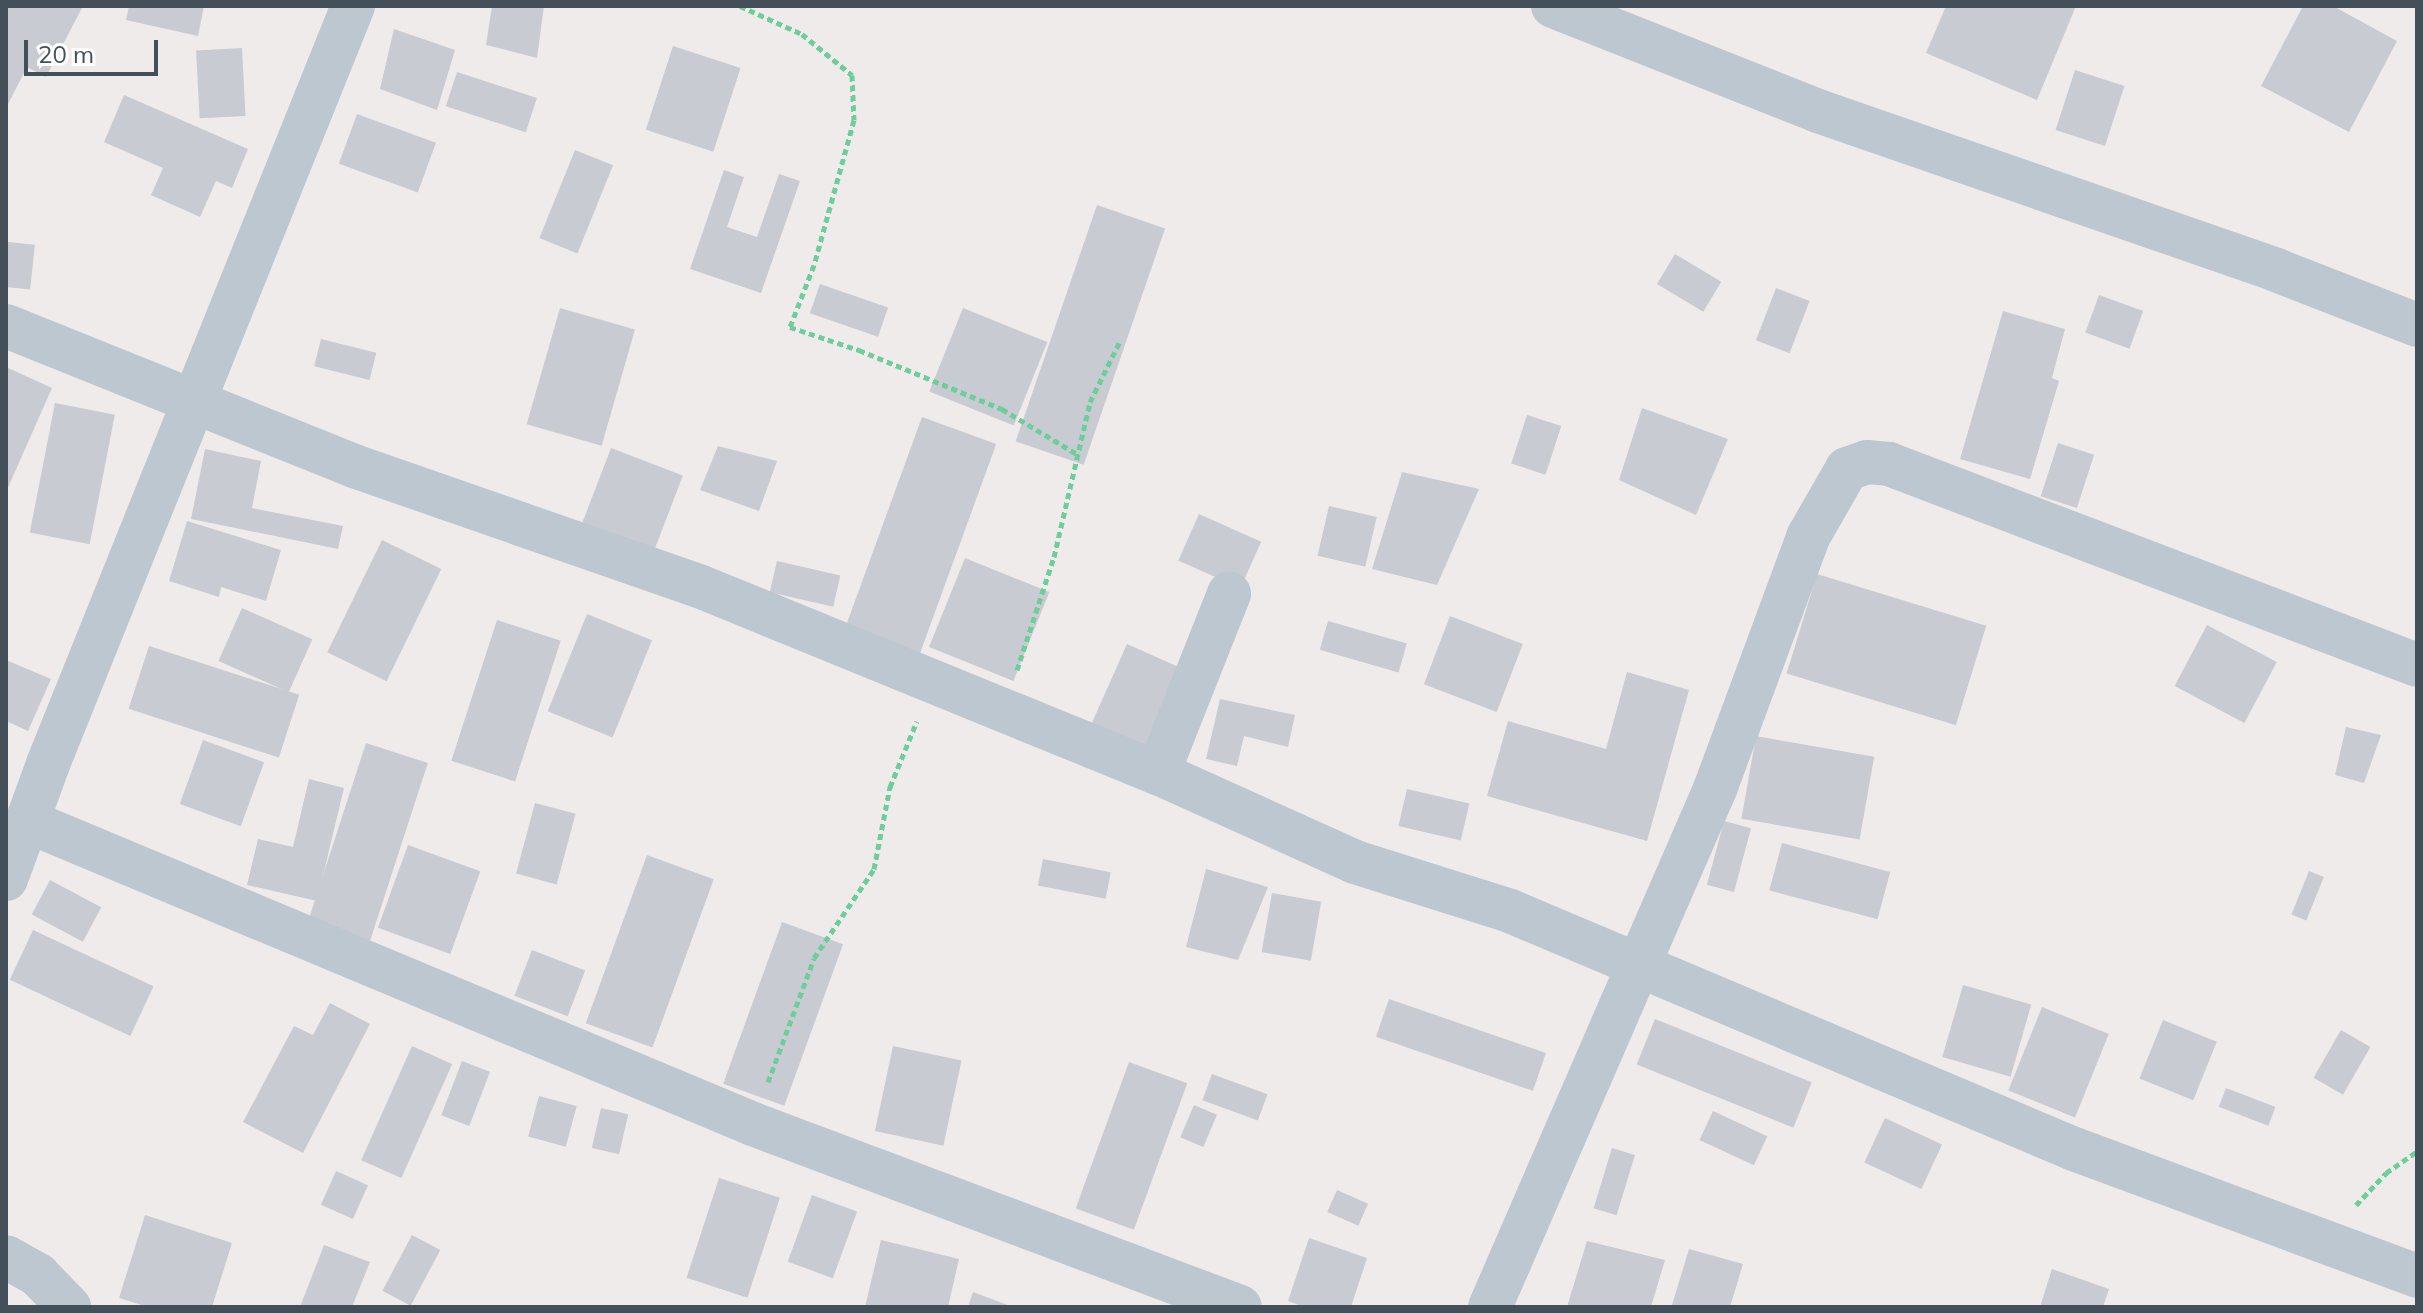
<!DOCTYPE html>
<style>
body{margin:0}
#map{position:relative;width:2423px;height:1313px;overflow:hidden;background:#efebeb;font-family:Mulish,sans-serif}
div>[style]{position:absolute}
[style*='--x']{left:calc(var(--x)*1px);top:calc(var(--y)*1px);width:calc(var(--w)*1px);rotate:calc(var(--a)*1deg)}
.building>*{inset:0;background:#c8cbd1;transform-origin:0 0}
.path>*{height:5px;margin-top:-2.5px;transform-origin:0;background:repeating-linear-gradient(90deg,#6ece9b 0 6px,transparent 0 10px)}
.street>*{height:44px;margin:-22px;padding:0 22px;transform-origin:22px;border-radius:22px;background:#bcc7cf}
span{translate:-50% -50%;white-space:nowrap;text-align:center;line-height:1.15;-webkit-text-stroke:6px #fff;paint-order:stroke}
.frame{position:absolute;inset:0;border:8px solid #445059;pointer-events:none}
.scale{position:absolute;left:24px;top:40px;width:134px;height:36px;box-sizing:border-box;border:4px solid #445059;border-top:0;padding-left:10px;font-size:24px;line-height:28px;white-space:nowrap;color:#445059;-webkit-text-stroke:6px #fff;paint-order:stroke}
</style>
<div id="map">
<div class="building">
<div style="clip-path:polygon(6px 6px,83px 6px,46px 77px,27px 67px,6px 108px)"></div>
<div style="clip-path:polygon(129px 6px,204px 6px,198px 36px,126px 20px)"></div>
<div style="clip-path:polygon(492px 6px,544px 6px,537px 58px,486px 45px)"></div>
<div style="clip-path:polygon(1946px 6px,2076px 6px,2037px 100px,1926px 53px)"></div>
<div style="clip-path:polygon(2303px 6px,2333px 6px,2397px 41px,2349px 132px,2261px 86px)"></div>
<div style="clip-path:polygon(394px 29px,455px 50px,437px 110px,380px 89px)"></div>
<div style="left:673px;top:46px;width:71px;height:88px;rotate:18deg"></div>
<div style="left:242px;top:48px;width:68px;height:46px;rotate:87deg"></div>
<div style="left:2075px;top:70px;width:52px;height:63px;rotate:18deg"></div>
<div style="left:457px;top:72px;width:84px;height:36px;rotate:18deg"></div>
<div style="clip-path:polygon(124px 95px,248px 149px,232px 188px,216px 181px,200px 217px,151px 195px,163px 168px,104px 142px)"></div>
<div style="left:357px;top:114px;width:84px;height:53px;rotate:20deg"></div>
<div style="left:575px;top:150px;width:41px;height:95px;rotate:22deg"></div>
<div style="clip-path:polygon(724px 170px,744px 177px,727px 227px,757px 237px,779px 174px,800px 181px,761px 293px,690px 269px)"></div>
<div style="left:1097px;top:205px;width:72px;height:250px;rotate:19deg"></div>
<div style="left:8px;top:242px;width:27px;height:45px;rotate:6deg"></div>
<div style="left:1675px;top:254px;width:54px;height:35px;rotate:31deg"></div>
<div style="left:820px;top:284px;width:72px;height:31px;rotate:19deg"></div>
<div style="left:1776px;top:288px;width:36px;height:56px;rotate:21deg"></div>
<div style="left:2099px;top:295px;width:47px;height:40px;rotate:20deg"></div>
<div style="left:560px;top:308px;width:78px;height:121px;rotate:16deg"></div>
<div style="left:963px;top:308px;width:91px;height:90px;rotate:22deg"></div>
<div style="clip-path:polygon(2003px 311px,2065px 329px,2052px 378px,2059px 381px,2030px 479px,1960px 459px)"></div>
<div style="left:321px;top:339px;width:57px;height:28px;rotate:14deg"></div>
<div style="clip-path:polygon(6px 367px,52px 388px,6px 492px)"></div>
<div style="left:55px;top:403px;width:61px;height:132px;rotate:11deg"></div>
<div style="clip-path:polygon(1642px 408px,1728px 439px,1696px 515px,1619px 480px)"></div>
<div style="left:1527px;top:415px;width:36px;height:51px;rotate:18deg"></div>
<div style="left:922px;top:417px;width:79px;height:227px;rotate:20deg"></div>
<div style="left:2058px;top:443px;width:38px;height:56px;rotate:18deg"></div>
<div style="clip-path:polygon(718px 446px,777px 461px,759px 511px,700px 490px)"></div>
<div style="left:611px;top:448px;width:77px;height:84px;rotate:21deg"></div>
<div style="clip-path:polygon(205px 449px,261px 461px,252px 508px,343px 526px,338px 549px,191px 519px)"></div>
<div style="clip-path:polygon(1402px 472px,1479px 489px,1437px 585px,1372px 569px)"></div>
<div style="left:1329px;top:506px;width:49px;height:51px;rotate:13deg"></div>
<div style="left:1199px;top:514px;width:68px;height:51px;rotate:24deg"></div>
<div style="clip-path:polygon(187px 521px,281px 550px,266px 601px,221px 587px,219px 597px,169px 581px)"></div>
<div style="left:382px;top:540px;width:66px;height:125px;rotate:26deg"></div>
<div style="left:965px;top:558px;width:91px;height:96px;rotate:22deg"></div>
<div style="left:777px;top:561px;width:65px;height:32px;rotate:13deg"></div>
<div style="left:1817px;top:574px;width:177px;height:104px;rotate:17deg"></div>
<div style="left:242px;top:608px;width:77px;height:58px;rotate:24deg"></div>
<div style="left:587px;top:614px;width:70px;height:105px;rotate:22deg"></div>
<div style="left:1450px;top:616px;width:78px;height:73px;rotate:21deg"></div>
<div style="left:497px;top:620px;width:67px;height:148px;rotate:18deg"></div>
<div style="left:1328px;top:621px;width:82px;height:30px;rotate:16deg"></div>
<div style="left:2207px;top:625px;width:79px;height:69px;rotate:28deg"></div>
<div style="left:1127px;top:644px;width:69px;height:100px;rotate:24deg"></div>
<div style="left:149px;top:646px;width:158px;height:66px;rotate:18deg"></div>
<div style="clip-path:polygon(6px 660px,51px 679px,28px 731px,6px 721px)"></div>
<div style="clip-path:polygon(1627px 672px,1689px 690px,1647px 841px,1487px 796px,1508px 721px,1606px 749px)"></div>
<div style="clip-path:polygon(1220px 699px,1295px 715px,1288px 747px,1244px 736px,1237px 766px,1206px 759px)"></div>
<div style="clip-path:polygon(2346px 727px,2381px 735px,2364px 783px,2335px 775px)"></div>
<div style="left:1756px;top:736px;width:120px;height:84px;rotate:10deg"></div>
<div style="left:203px;top:740px;width:65px;height:68px;rotate:20deg"></div>
<div style="left:366px;top:743px;width:65px;height:187px;rotate:18deg"></div>
<div style="clip-path:polygon(309px 779px,344px 788px,317px 901px,247px 885px,258px 839px,293px 847px)"></div>
<div style="left:1407px;top:789px;width:64px;height:38px;rotate:13deg"></div>
<div style="left:535px;top:803px;width:42px;height:73px;rotate:15deg"></div>
<div style="left:1724px;top:821px;width:28px;height:66px;rotate:15deg"></div>
<div style="left:1782px;top:843px;width:112px;height:49px;rotate:15deg"></div>
<div style="left:408px;top:845px;width:77px;height:88px;rotate:20deg"></div>
<div style="left:647px;top:855px;width:71px;height:179px;rotate:20deg"></div>
<div style="left:1043px;top:859px;width:69px;height:27px;rotate:11deg"></div>
<div style="clip-path:polygon(1206px 869px,1268px 887px,1238px 960px,1186px 947px)"></div>
<div style="left:2309px;top:871px;width:16px;height:47px;rotate:22deg"></div>
<div style="left:50px;top:880px;width:58px;height:39px;rotate:28deg"></div>
<div style="left:1272px;top:893px;width:50px;height:60px;rotate:10deg"></div>
<div style="left:782px;top:922px;width:65px;height:172px;rotate:20deg"></div>
<div style="left:33px;top:930px;width:133px;height:55px;rotate:25deg"></div>
<div style="left:532px;top:950px;width:57px;height:49px;rotate:21deg"></div>
<div style="left:1963px;top:985px;width:71px;height:75px;rotate:16deg"></div>
<div style="left:1389px;top:999px;width:166px;height:40px;rotate:19deg"></div>
<div style="clip-path:polygon(330px 1003px,370px 1024px,303px 1153px,243px 1122px,294px 1026px,313px 1035px)"></div>
<div style="left:2042px;top:1007px;width:72px;height:90px;rotate:22deg"></div>
<div style="left:1655px;top:1019px;width:169px;height:49px;rotate:22deg"></div>
<div style="left:2163px;top:1020px;width:58px;height:63px;rotate:22deg"></div>
<div style="left:2341px;top:1030px;width:34px;height:55px;rotate:30deg"></div>
<div style="left:412px;top:1046px;width:44px;height:125px;rotate:24deg"></div>
<div style="left:893px;top:1046px;width:70px;height:87px;rotate:12deg"></div>
<div style="left:462px;top:1061px;width:30px;height:58px;rotate:21deg"></div>
<div style="left:1129px;top:1062px;width:62px;height:156px;rotate:20deg"></div>
<div style="left:1212px;top:1074px;width:59px;height:28px;rotate:20deg"></div>
<div style="left:2226px;top:1088px;width:53px;height:20px;rotate:21deg"></div>
<div style="left:539px;top:1096px;width:39px;height:42px;rotate:15deg"></div>
<div style="left:1194px;top:1105px;width:25px;height:35px;rotate:23deg"></div>
<div style="left:601px;top:1108px;width:28px;height:41px;rotate:13deg"></div>
<div style="left:1713px;top:1111px;width:60px;height:32px;rotate:25deg"></div>
<div style="left:1885px;top:1118px;width:63px;height:49px;rotate:25deg"></div>
<div style="left:1612px;top:1148px;width:24px;height:63px;rotate:17deg"></div>
<div style="left:336px;top:1171px;width:35px;height:37px;rotate:24deg"></div>
<div style="left:719px;top:1178px;width:64px;height:105px;rotate:18deg"></div>
<div style="left:1337px;top:1190px;width:34px;height:24px;rotate:24deg"></div>
<div style="left:812px;top:1195px;width:48px;height:71px;rotate:20deg"></div>
<div style="clip-path:polygon(145px 1215px,232px 1243px,212px 1307px,148px 1307px,119px 1298px)"></div>
<div style="left:412px;top:1235px;width:32px;height:63px;rotate:28deg"></div>
<div style="clip-path:polygon(1309px 1238px,1367px 1258px,1351px 1307px,1304px 1307px,1288px 1301px)"></div>
<div style="clip-path:polygon(881px 1240px,959px 1259px,948px 1307px,865px 1307px)"></div>
<div style="clip-path:polygon(1587px 1241px,1665px 1260px,1651px 1307px,1567px 1307px)"></div>
<div style="clip-path:polygon(324px 1245px,370px 1262px,352px 1307px,300px 1307px)"></div>
<div style="clip-path:polygon(1689px 1249px,1743px 1264px,1730px 1307px,1672px 1305px)"></div>
<div style="clip-path:polygon(2052px 1269px,2109px 1289px,2103px 1307px,2040px 1307px)"></div>
<div style="clip-path:polygon(973px 1292px,1013px 1307px,968px 1307px)"></div>
</div>
<div class="path">
<div style="--x:740;--y:6;--w:68;--a:24.3"></div>
<div style="--x:802;--y:34;--w:65;--a:39.4"></div>
<div style="--x:852;--y:75;--w:45;--a:87.5"></div>
<div style="--x:854;--y:120;--w:150;--a:105.4"></div>
<div style="--x:814;--y:265;--w:66;--a:111.2"></div>
<div style="--x:790;--y:327;--w:73;--a:18.4"></div>
<div style="--x:859;--y:350;--w:155;--a:22.4"></div>
<div style="--x:1002;--y:409;--w:87;--a:31"></div>
<div style="--x:1017;--y:670;--w:119;--a:-71.9"></div>
<div style="--x:1054;--y:557;--w:159;--a:-76.9"></div>
<div style="--x:1090;--y:402;--w:66;--a:-63.8"></div>
<div style="--x:768;--y:1082;--w:132;--a:-69.6"></div>
<div style="--x:814;--y:958;--w:107;--a:-56"></div>
<div style="--x:874;--y:869;--w:84;--a:-79"></div>
<div style="--x:890;--y:787;--w:71;--a:-67.8"></div>
<div style="--x:2356;--y:1205;--w:44;--a:-46.8"></div>
<div style="--x:2386;--y:1173;--w:38;--a:-35"></div>
</div>
<div class="street">
<div style="--x:1553;--y:6;--w:285;--a:21.6"></div>
<div style="--x:1818;--y:111;--w:485;--a:19.1"></div>
<div style="--x:2276;--y:270;--w:151;--a:21.3"></div>
<div style="--x:6;--y:326;--w:375;--a:21.9"></div>
<div style="--x:354;--y:466;--w:365;--a:19.2"></div>
<div style="--x:699;--y:586;--w:496;--a:22.2"></div>
<div style="--x:1158;--y:773;--w:216;--a:24.3"></div>
<div style="--x:1355;--y:862;--w:163;--a:17.5"></div>
<div style="--x:1510;--y:911;--w:612;--a:22.88"></div>
<div style="--x:2074;--y:1149;--w:366;--a:20.3"></div>
<div style="--x:1158;--y:773;--w:193;--a:-68.4"></div>
<div style="--x:27;--y:821;--w:787;--a:22.65"></div>
<div style="--x:753;--y:1124;--w:520;--a:20.59"></div>
<div style="--x:6;--y:879;--w:122;--a:-69.9"></div>
<div style="--x:48;--y:764;--w:817;--a:-68.08"></div>
<div style="--x:6;--y:1257;--w:37;--a:29"></div>
<div style="--x:38;--y:1275;--w:45;--a:45.9"></div>
<div style="--x:1490;--y:1307;--w:565;--a:-66.52"></div>
<div style="--x:1715;--y:789;--w:269;--a:-69.7"></div>
<div style="--x:1808;--y:537;--w:78;--a:-60.2"></div>
<div style="--x:1847;--y:469;--w:21;--a:-19"></div>
<div style="--x:1867;--y:462;--w:22;--a:5"></div>
<div style="--x:1889;--y:464;--w:565;--a:20.84"></div>
</div>
<div class="frame"></div>
<div class="scale">20 m</div>
</div>
